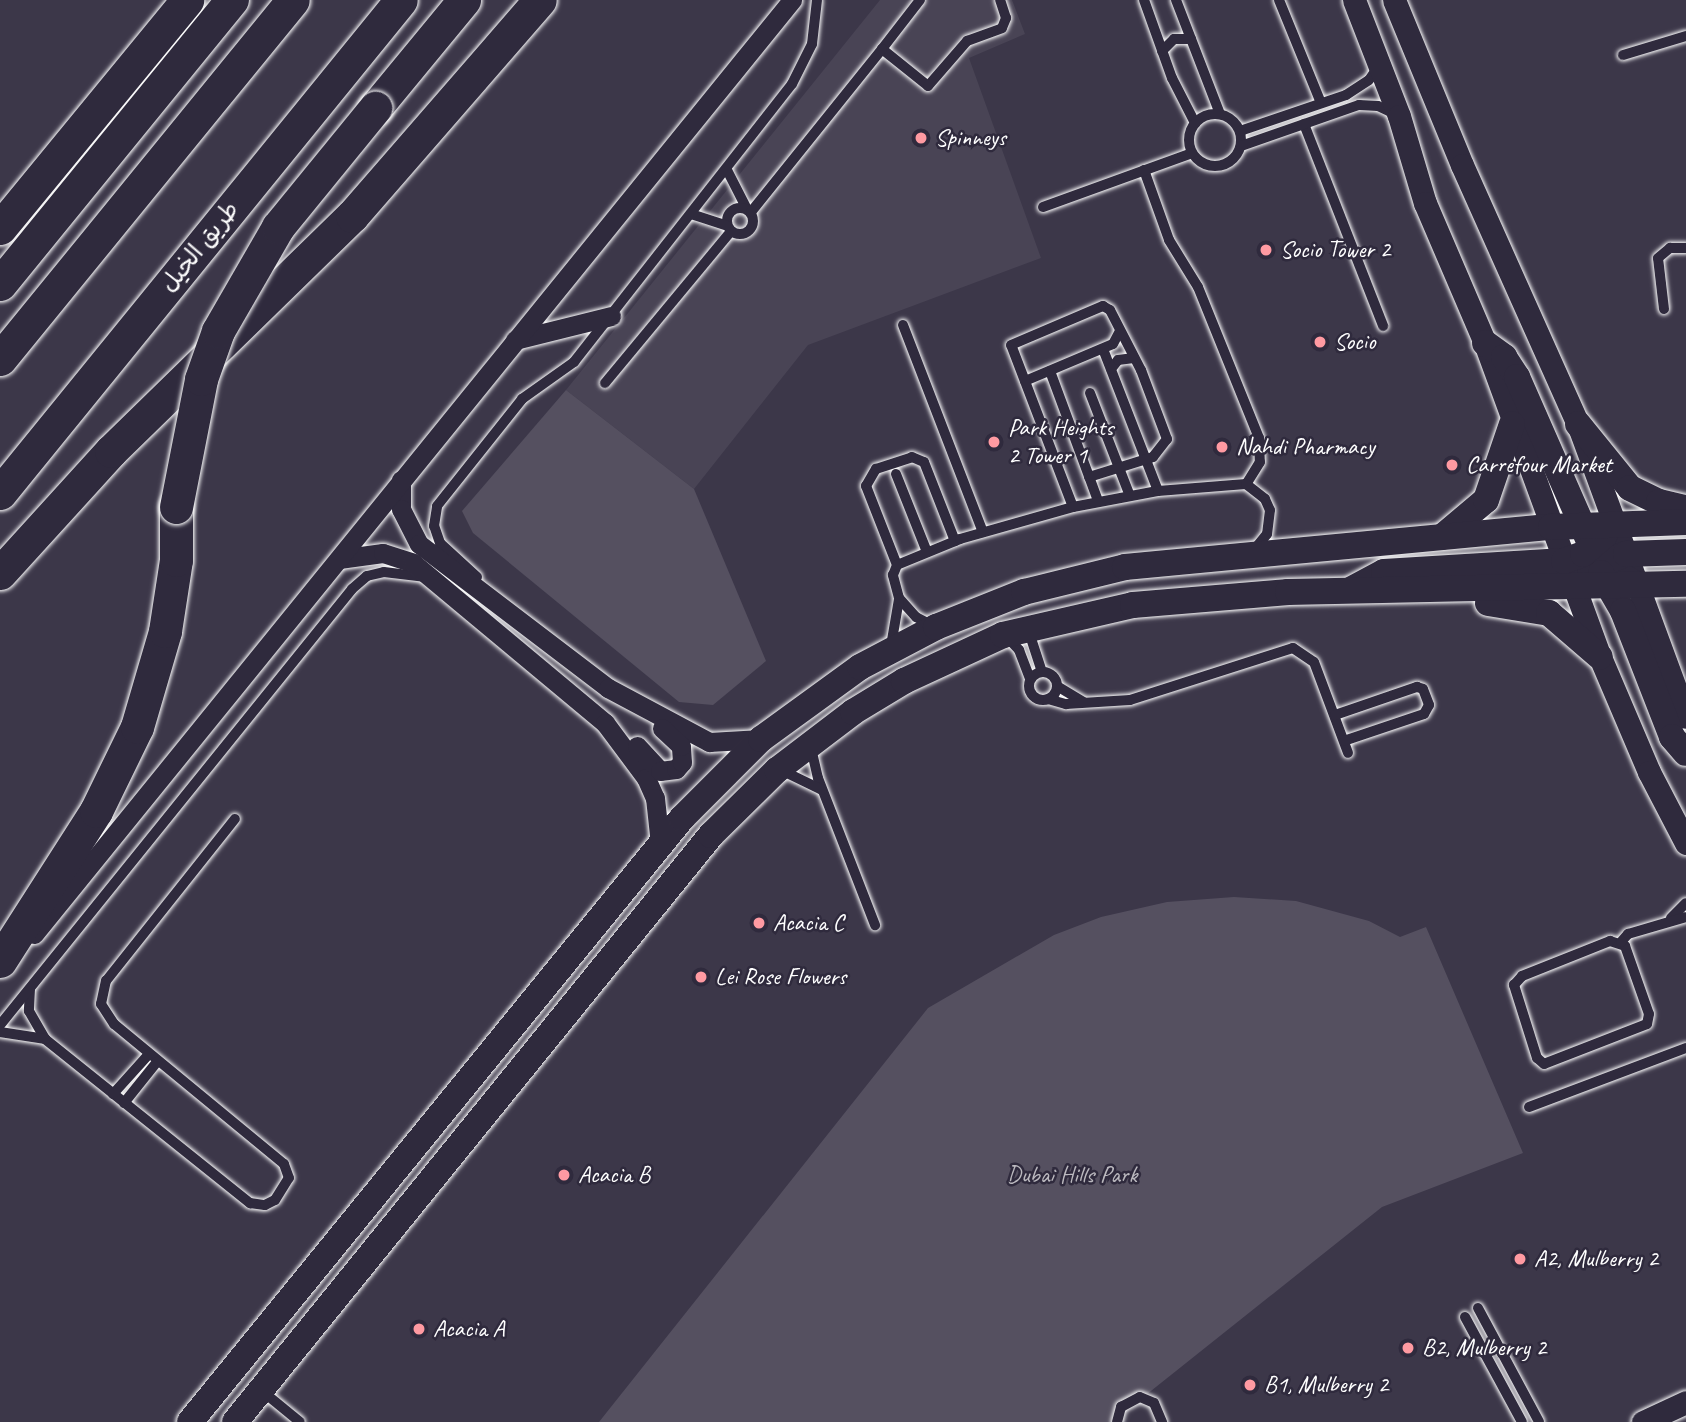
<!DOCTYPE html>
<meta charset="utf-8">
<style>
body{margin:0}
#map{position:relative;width:1686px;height:1422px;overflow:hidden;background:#3c3749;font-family:Caveat,"Playpen Sans Arabic",sans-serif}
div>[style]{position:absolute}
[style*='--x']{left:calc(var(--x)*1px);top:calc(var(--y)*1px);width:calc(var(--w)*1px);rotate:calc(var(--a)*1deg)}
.built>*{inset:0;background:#494455}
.green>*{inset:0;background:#555060}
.roads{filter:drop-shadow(0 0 2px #fff) drop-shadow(0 0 2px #fff)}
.service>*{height:10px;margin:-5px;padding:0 5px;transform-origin:5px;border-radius:5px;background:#2f2a3d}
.service>.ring{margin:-5px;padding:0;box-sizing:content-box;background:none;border:10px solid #2f2a3d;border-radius:50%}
.minor>*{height:19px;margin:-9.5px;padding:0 9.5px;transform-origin:9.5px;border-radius:9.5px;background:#2f2a3d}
.tertiary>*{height:23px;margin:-11.5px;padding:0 11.5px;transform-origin:11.5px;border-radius:11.5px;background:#2f2a3d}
.secondary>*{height:26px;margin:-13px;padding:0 13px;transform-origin:13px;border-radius:13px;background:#2f2a3d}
.motorway>*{height:33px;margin:-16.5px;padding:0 16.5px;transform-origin:16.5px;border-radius:16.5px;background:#2f2a3d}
.bridges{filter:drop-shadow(0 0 2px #fff) drop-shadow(0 0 2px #fff)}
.motorway-bridge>*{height:33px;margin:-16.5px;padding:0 16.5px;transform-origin:16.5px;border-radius:16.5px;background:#2f2a3d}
.dots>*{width:19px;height:19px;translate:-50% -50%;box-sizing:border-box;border:4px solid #2f2a3d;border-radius:50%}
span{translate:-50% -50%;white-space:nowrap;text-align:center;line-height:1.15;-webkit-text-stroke:5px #2f2a3d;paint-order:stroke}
.poi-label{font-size:24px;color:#fff}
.left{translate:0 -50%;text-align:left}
.street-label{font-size:24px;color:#fff}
.park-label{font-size:24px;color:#bbb9bf}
</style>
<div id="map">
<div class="built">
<div style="clip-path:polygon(880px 0,1012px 0,1025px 34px,969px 58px,1041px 258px,808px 345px,694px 489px,566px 390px)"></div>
</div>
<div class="green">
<div style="clip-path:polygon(566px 390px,694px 489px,766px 661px,713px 705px,679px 702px,473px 533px,462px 511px)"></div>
<div style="clip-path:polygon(1234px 897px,1296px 901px,1369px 921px,1400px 937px,1426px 927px,1523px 1153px,1382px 1207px,1112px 1422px,599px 1422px,928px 1008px,1054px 935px,1101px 917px,1167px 902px)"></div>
</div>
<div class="roads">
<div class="service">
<div style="--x:920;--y:0;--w:62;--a:127.8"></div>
<div style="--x:882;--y:49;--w:59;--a:38.8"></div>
<div style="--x:928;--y:86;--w:60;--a:-49.1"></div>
<div style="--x:967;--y:41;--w:37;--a:-20"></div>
<div style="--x:1002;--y:28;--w:11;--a:-68"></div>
<div style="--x:1006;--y:18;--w:19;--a:-108"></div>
<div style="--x:1144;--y:0;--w:83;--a:70.3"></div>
<div style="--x:1172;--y:78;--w:51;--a:62.9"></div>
<div style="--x:1176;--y:0;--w:122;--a:68.9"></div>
<div style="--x:1279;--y:0;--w:111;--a:67.8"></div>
<div style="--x:1162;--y:51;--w:17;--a:-45"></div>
<div style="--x:1174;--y:39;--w:17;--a:0"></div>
<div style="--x:1623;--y:55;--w:66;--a:-16.8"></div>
<div class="ring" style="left:1189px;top:114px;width:42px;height:42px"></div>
<div style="--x:1304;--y:124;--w:217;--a:68.6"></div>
<div style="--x:1240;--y:131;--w:112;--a:-18.8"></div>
<div style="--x:1346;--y:95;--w:27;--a:-33"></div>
<div style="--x:1369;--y:80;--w:16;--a:-55"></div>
<div style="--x:1241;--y:146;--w:125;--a:-19.2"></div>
<div style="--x:1359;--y:105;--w:19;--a:3"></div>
<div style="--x:1378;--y:106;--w:17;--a:25"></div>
<div style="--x:727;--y:170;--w:44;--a:62.9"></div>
<div style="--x:1144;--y:170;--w:74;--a:70.3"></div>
<div style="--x:1169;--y:240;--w:55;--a:58.3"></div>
<div style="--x:1198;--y:287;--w:163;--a:68"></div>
<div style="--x:1259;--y:438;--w:24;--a:88"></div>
<div style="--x:1260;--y:462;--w:26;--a:122"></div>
<div style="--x:1043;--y:207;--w:158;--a:-19.9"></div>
<div class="ring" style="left:727px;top:208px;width:16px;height:16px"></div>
<div style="--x:751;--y:212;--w:209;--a:-51.2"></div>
<div style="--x:691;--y:214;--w:38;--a:18"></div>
<div style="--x:1664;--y:309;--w:51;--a:-96.7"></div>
<div style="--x:1658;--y:258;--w:16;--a:-40"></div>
<div style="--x:1670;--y:248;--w:16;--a:0"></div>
<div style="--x:903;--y:325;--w:222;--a:68.9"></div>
<div style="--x:1103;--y:349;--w:152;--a:68.8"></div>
<div style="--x:1111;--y:369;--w:11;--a:-52"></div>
<div style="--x:1118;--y:360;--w:16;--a:-7"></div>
<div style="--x:1050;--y:371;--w:139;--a:69.7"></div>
<div style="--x:1025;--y:381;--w:95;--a:-22.8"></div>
<div style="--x:1113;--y:344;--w:15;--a:-62"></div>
<div style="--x:605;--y:383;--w:197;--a:-50.3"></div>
<div style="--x:1090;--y:393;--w:110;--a:68.8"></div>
<div style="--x:896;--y:474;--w:84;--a:68.3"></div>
<div style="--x:1073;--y:507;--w:173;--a:-110.9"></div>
<div style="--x:1011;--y:345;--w:100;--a:-23"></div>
<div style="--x:1103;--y:306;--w:8;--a:30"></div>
<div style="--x:1110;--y:310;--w:68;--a:62.7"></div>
<div style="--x:1141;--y:370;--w:74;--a:69.4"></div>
<div style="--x:1167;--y:439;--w:23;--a:128"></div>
<div style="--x:1153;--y:457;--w:67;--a:162.6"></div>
<div style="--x:897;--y:565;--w:85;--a:-111.4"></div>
<div style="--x:866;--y:486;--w:20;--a:-60"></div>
<div style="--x:876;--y:469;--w:38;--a:-18"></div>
<div style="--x:912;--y:457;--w:13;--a:23"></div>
<div style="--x:924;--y:462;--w:85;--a:68.6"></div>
<div style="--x:477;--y:577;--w:50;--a:-137.4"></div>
<div style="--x:440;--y:543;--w:18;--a:-109"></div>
<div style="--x:434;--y:526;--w:20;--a:-81"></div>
<div style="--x:437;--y:506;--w:137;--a:-51.5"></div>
<div style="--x:522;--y:399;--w:64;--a:-35.4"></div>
<div style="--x:574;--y:362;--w:353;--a:-51.9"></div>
<div style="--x:792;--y:84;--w:45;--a:-63.4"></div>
<div style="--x:812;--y:44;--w:44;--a:-83.5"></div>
<div style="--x:933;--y:626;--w:19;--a:-152"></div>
<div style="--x:916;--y:617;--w:25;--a:-132"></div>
<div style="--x:899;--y:598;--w:24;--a:-105"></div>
<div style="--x:893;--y:575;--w:11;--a:-68"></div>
<div style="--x:897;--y:565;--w:68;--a:-22.4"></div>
<div style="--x:960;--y:539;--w:117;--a:-15.8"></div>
<div style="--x:1073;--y:507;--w:86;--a:-10.7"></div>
<div style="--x:1158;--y:491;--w:88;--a:-4.5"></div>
<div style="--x:1246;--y:484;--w:24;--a:38"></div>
<div style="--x:1265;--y:499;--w:12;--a:66"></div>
<div style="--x:1270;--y:510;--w:24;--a:97"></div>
<div style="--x:1267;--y:534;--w:19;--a:129"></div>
<div style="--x:1028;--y:629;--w:45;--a:72"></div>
<div style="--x:1007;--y:637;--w:18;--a:47"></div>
<div style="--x:1019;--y:650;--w:31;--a:69"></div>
<div style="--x:891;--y:646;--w:48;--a:-80.3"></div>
<div class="ring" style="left:1029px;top:672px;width:18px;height:18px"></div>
<div style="--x:1057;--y:686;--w:31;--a:31"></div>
<div style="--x:1048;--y:699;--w:19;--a:16"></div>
<div style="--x:1066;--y:704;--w:64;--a:-3.6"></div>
<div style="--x:1130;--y:700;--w:171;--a:-17.7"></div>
<div style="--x:1293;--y:648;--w:25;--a:34"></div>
<div style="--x:1314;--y:662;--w:97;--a:69.5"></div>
<div style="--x:1335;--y:715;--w:87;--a:-18.9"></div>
<div style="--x:1417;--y:687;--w:6;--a:18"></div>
<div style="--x:1423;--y:689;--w:17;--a:69"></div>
<div style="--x:1429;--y:705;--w:10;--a:119"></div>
<div style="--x:1424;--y:714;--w:84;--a:161.4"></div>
<div style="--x:811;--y:748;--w:31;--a:77"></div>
<div style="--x:818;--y:778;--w:158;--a:68.8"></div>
<div style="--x:783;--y:771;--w:43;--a:26"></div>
<div style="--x:1671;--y:918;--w:21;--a:-45"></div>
<div style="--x:1610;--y:941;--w:16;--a:18"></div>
<div style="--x:1625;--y:946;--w:72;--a:70.6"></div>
<div style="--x:1649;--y:1014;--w:10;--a:101"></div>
<div style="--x:1647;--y:1024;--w:110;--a:158.8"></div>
<div style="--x:1544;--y:1064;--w:9;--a:-139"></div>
<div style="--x:1537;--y:1058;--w:77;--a:-107.5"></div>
<div style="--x:1514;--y:985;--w:12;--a:-48"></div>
<div style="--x:1522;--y:976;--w:95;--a:-21.7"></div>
<div style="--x:1621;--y:942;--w:11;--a:-49"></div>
<div style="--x:1628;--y:934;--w:60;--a:-16.3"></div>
<div style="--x:30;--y:989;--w:22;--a:93"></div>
<div style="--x:29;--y:1011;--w:32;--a:60"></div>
<div style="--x:45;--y:1039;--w:263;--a:38.7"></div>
<div style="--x:250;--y:1203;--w:15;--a:8"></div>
<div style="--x:265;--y:1205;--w:11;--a:-27"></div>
<div style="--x:275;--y:1200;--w:26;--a:-58"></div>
<div style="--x:289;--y:1178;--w:15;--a:-110"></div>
<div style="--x:284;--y:1164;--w:220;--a:-140.5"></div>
<div style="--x:114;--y:1024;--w:24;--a:-123"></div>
<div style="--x:101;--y:1004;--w:24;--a:-78"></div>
<div style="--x:106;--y:981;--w:207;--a:-51.5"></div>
<div style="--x:0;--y:1025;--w:560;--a:-51.08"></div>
<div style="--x:352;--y:589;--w:20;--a:-41"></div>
<div style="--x:367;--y:576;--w:17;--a:-13"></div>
<div style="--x:384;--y:572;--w:38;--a:7"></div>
<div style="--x:0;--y:1032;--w:46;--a:8.8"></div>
<div style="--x:113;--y:1094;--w:54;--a:-48"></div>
<div style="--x:124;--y:1103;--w:53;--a:-51.2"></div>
<div style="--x:1529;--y:1107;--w:168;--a:-20.6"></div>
<div style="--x:1478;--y:1308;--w:129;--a:61.8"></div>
<div style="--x:1465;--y:1317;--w:119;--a:61.5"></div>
<div style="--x:261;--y:1390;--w:50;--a:39.4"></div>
<div style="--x:1117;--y:1422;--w:16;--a:-75"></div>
<div style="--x:1121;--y:1407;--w:21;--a:-28"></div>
<div style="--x:1140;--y:1397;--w:15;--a:23"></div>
<div style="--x:1154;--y:1403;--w:21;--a:67"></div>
</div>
<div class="minor">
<div style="--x:515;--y:340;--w:99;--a:-14"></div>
<div style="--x:401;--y:480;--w:29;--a:90"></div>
<div style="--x:401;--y:509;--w:39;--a:63"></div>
<div style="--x:419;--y:544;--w:238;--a:37.3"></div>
<div style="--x:608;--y:688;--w:115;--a:28.1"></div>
<div style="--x:709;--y:742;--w:52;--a:-3.3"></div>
<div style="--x:339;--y:559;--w:44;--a:-7.8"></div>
<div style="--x:383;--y:553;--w:32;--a:18"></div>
<div style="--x:413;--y:563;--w:250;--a:39.8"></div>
<div style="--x:605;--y:723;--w:69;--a:53.3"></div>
<div style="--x:646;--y:778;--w:22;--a:66"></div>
<div style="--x:655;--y:798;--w:46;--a:83.8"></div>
<div style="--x:637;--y:746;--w:34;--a:47"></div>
<div style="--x:660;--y:771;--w:16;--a:-7"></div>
<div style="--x:676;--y:769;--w:9;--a:-49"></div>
<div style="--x:682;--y:762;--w:16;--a:-94"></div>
<div style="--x:681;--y:746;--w:26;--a:-137"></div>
<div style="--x:34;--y:934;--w:1203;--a:-50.94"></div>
</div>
<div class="tertiary">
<div style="--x:1354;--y:0;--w:124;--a:68.8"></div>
<div style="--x:1399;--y:116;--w:91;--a:73.4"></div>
<div style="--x:1425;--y:203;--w:152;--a:66.8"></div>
<div style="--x:1485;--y:343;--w:334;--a:69.9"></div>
<div style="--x:1600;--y:657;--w:125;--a:66.9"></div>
<div style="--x:1649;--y:772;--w:80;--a:62.5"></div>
<div style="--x:1394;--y:0;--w:178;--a:67.6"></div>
<div style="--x:1462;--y:165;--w:284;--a:65.9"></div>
<div style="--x:1578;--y:424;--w:312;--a:69.8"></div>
<div style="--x:1643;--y:1422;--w:47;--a:-24.9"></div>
</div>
<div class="secondary">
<div style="--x:1485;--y:343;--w:24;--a:36"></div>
<div style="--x:1504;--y:357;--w:24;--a:57"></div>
<div style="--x:1517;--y:377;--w:187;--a:66.3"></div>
<div style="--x:1592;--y:548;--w:27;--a:48"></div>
<div style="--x:1610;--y:568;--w:32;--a:32"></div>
<div style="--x:1578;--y:424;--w:82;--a:50.9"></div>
<div style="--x:1630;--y:488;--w:32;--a:26"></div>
<div style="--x:1659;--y:502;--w:28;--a:13"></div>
<div style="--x:1442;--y:537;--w:57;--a:-40.1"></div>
<div style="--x:1486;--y:500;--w:80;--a:-71.1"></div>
<div style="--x:1590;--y:569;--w:39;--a:-23"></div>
<div style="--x:1626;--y:554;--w:60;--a:-1.9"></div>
<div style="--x:1601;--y:573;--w:44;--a:59.9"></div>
<div style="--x:1623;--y:611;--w:135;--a:68.7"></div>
<div style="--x:1672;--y:737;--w:21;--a:49"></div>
<div style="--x:1352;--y:589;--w:36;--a:-28"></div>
<div style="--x:1384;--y:572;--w:180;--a:-3.5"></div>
<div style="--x:1564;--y:561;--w:20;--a:-20"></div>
<div style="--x:1583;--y:554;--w:29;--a:-41"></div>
<div style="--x:1488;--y:603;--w:62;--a:9.3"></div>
<div style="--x:1549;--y:613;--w:67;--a:40.8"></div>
<div style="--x:190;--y:1422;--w:779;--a:-50.83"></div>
<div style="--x:682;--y:818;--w:112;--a:-45"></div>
<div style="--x:761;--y:739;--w:122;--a:-36"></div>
<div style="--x:860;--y:667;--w:86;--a:-27.8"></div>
<div style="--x:936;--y:627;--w:95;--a:-21.7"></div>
<div style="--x:1024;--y:592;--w:104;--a:-13.9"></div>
<div style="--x:1125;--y:567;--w:428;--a:-5.4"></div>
<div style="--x:1551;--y:527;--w:135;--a:-2.1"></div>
<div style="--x:235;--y:1422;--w:756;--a:-50.96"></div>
<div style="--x:711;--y:835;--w:93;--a:-44.6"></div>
<div style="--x:777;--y:770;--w:96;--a:-37.3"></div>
<div style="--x:853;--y:712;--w:60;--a:-31.3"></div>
<div style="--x:904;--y:681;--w:109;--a:-24.9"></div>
<div style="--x:1003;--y:635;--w:133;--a:-13"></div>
<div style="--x:1133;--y:605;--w:156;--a:-4.8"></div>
<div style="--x:1288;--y:592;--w:398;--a:-1.2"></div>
</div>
<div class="motorway">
<div style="--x:375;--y:108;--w:140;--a:-50.5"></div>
<div style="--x:0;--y:228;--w:295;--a:-50.6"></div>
<div style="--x:0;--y:284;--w:367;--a:-50.8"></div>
<div style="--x:0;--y:359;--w:463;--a:-50.8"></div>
<div style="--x:0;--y:493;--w:635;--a:-50.88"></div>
<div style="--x:0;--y:573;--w:165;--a:-47.7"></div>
<div style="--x:111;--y:451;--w:337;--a:-44.3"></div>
<div style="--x:352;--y:216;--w:286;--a:-49"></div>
<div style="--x:0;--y:961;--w:178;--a:-57.4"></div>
<div style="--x:96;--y:811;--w:93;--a:-64"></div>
<div style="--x:137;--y:727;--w:100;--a:-73.7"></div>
<div style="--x:165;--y:631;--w:72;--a:-81.2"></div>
<div style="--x:176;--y:560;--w:53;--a:-90"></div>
</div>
</div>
<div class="bridges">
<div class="motorway-bridge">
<div style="--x:176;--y:507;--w:130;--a:-78.9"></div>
<div style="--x:201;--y:379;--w:51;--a:-70.5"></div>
<div style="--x:218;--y:331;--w:120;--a:-60"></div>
<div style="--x:278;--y:227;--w:154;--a:-50.8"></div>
</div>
</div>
<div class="dots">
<div style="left:921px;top:138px;background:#ff9aa2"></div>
<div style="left:1266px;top:250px;background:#ff9aa2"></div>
<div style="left:1320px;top:342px;background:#ff9aa2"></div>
<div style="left:994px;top:442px;background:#ff9aa2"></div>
<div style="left:1222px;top:447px;background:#ff9aa2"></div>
<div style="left:1452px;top:465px;background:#ff9aa2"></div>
<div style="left:759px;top:923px;background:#ff9aa2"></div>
<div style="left:701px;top:977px;background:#ff9aa2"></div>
<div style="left:564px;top:1175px;background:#ff9aa2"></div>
<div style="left:1520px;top:1259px;background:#ff9aa2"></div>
<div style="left:419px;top:1329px;background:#ff9aa2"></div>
<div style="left:1408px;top:1348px;background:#ff9aa2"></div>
<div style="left:1250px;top:1385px;background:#ff9aa2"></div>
</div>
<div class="poi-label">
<span class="left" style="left:935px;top:138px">Spinneys</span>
<span class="left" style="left:1280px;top:250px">Socio Tower 2</span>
<span class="left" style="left:1334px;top:342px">Socio</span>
<span class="left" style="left:1008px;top:442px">Park Heights<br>2 Tower 1</span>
<span class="left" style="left:1236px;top:447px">Nahdi Pharmacy</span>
<span class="left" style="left:1466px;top:465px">Carrefour Market</span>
<span class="left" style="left:773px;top:923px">Acacia C</span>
<span class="left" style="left:715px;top:977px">Lei Rose Flowers</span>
<span class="left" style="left:578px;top:1175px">Acacia B</span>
<span class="left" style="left:1534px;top:1259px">A2, Mulberry 2</span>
<span class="left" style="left:433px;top:1329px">Acacia A</span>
<span class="left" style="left:1422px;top:1348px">B2, Mulberry 2</span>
<span class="left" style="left:1264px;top:1385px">B1, Mulberry 2</span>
</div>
<div class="street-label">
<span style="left:200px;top:247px;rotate:-51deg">طريق الخيل</span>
</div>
<div class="park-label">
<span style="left:1072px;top:1175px">Dubai Hills Park</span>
</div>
</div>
